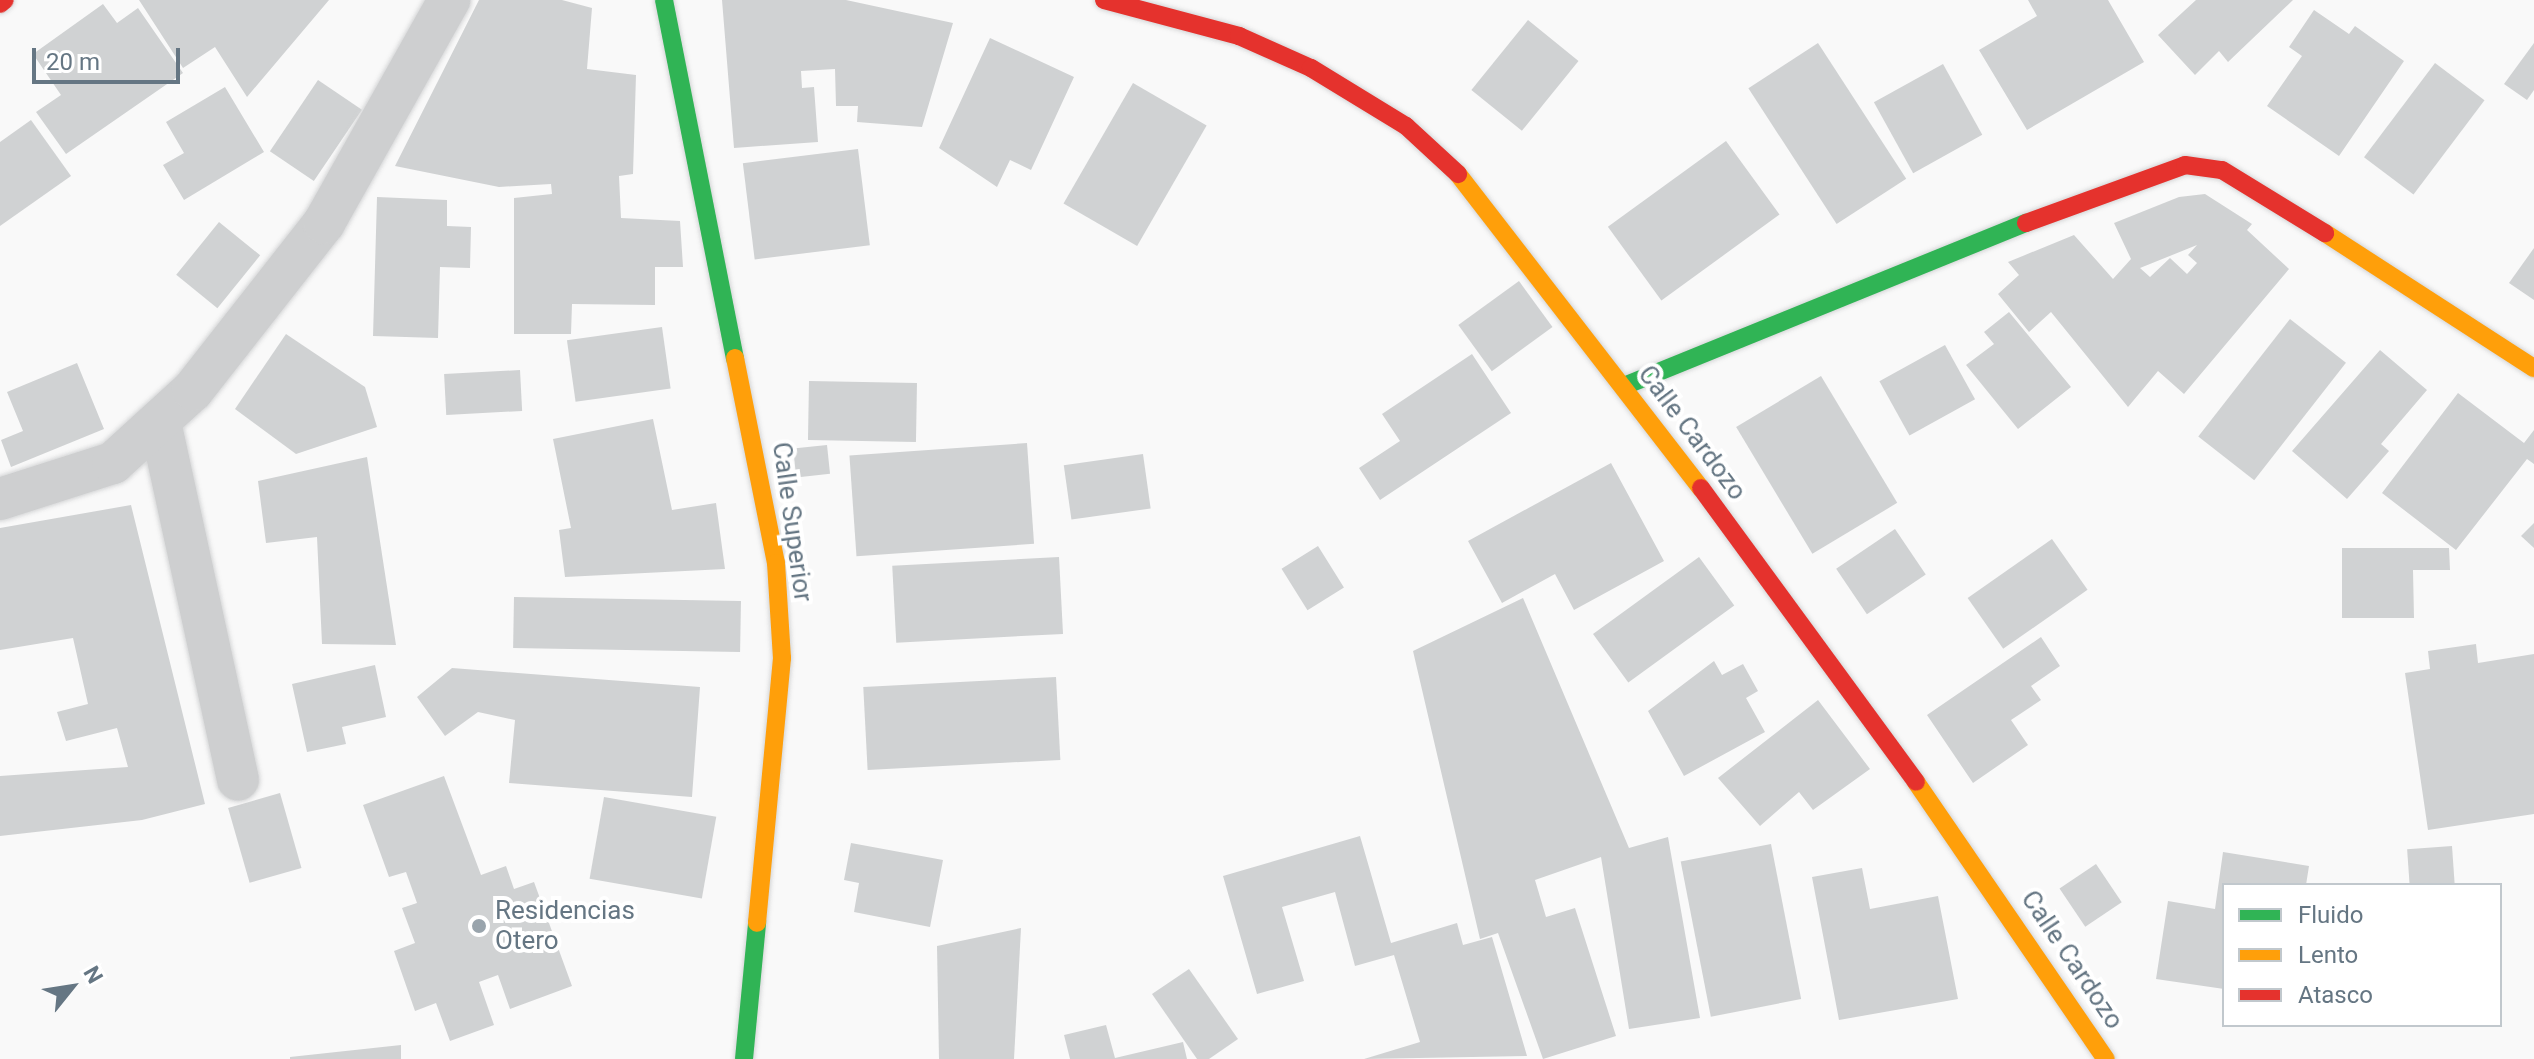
<!DOCTYPE html>
<style>
body{margin:0}
#map{position:relative;width:2534px;height:1059px;overflow:hidden;background:#f9f9f9;font-family:Roboto,sans-serif}
div>[style]{position:absolute}
[style*='--x']{left:calc(var(--x)*1px);top:calc(var(--y)*1px);width:calc(var(--w)*1px);rotate:calc(var(--a)*1deg)}
.building>*{inset:0;background:#d0d2d3;transform-origin:0 0}
.roads{filter:drop-shadow(0 0 2px #d5d6d7) drop-shadow(0 0 2px #d5d6d7)}
.street>*{height:42px;margin:-21px;padding:0 21px;transform-origin:21px;border-radius:21px;background:#cecfd0}
.fast>*{height:18px;margin:-9px;padding:0 9px;transform-origin:9px;border-radius:9px;background:#30b455}
.slow>*{height:18px;margin:-9px;padding:0 9px;transform-origin:9px;border-radius:9px;background:#ff9f0a}
.jam>*{height:18px;margin:-9px;padding:0 9px;transform-origin:9px;border-radius:9px;background:#e5322d}
.dots>*{width:22px;height:22px;translate:-50% -50%;box-sizing:border-box;border:4px solid #fff;border-radius:50%}
span{translate:-50% -50%;white-space:nowrap;text-align:center;line-height:1.15;-webkit-text-stroke:8px #fff;paint-order:stroke}
.street-label{font-size:26px;color:#657683}
.poi-label{font-size:26px;color:#657683}
.left{translate:0 -50%;text-align:left}
.legend{position:absolute;left:2222px;top:883px;width:280px;height:144px;box-sizing:border-box;background:#fff;border:2px solid #c1c8cd;margin:0;padding:10px 14px;list-style:none;font-size:24px;color:#657683}
.legend li{display:flex;align-items:center;gap:16px;height:40px}
.legend b{width:40px;border:2px solid #c1c8cd}
.north{position:absolute;left:32px;top:947px;width:80px;height:80px;-webkit-text-stroke:6px #fff;paint-order:stroke;rotate:60deg;font-size:22px;font-weight:700;line-height:32px;text-align:center;color:#657683}
.north::after{content:'';display:block;margin:auto;width:28px;height:36px;background:#657683;clip-path:polygon(50% 0,100% 100%,50% 72%,0 100%)}
.scale{position:absolute;left:32px;top:48px;width:148px;height:36px;box-sizing:border-box;border:4px solid #657683;border-top:0;padding-left:10px;font-size:24px;line-height:28px;white-space:nowrap;color:#657683;-webkit-text-stroke:6px #fff;paint-order:stroke}
</style>
<div id="map">
<div class="building">
<div style="clip-path:polygon(139px 0,329px 0,247px 97px,215px 47px,183px 68px)"></div>
<div style="clip-path:polygon(479px 0,562px 0,592px 8px,587px 69px,636px 75px,633px 174px,619px 176px,621px 218px,680px 221px,683px 267px,655px 267px,655px 305px,572px 304px,571px 334px,514px 334px,514px 198px,552px 194px,551px 184px,499px 187px,395px 166px)"></div>
<div style="clip-path:polygon(722px 0,846px 0,953px 23px,922px 127px,857px 122px,858px 106px,836px 106px,835px 69px,801px 71px,802px 88px,814px 87px,818px 142px,734px 148px)"></div>
<div style="clip-path:polygon(2028px 0,2108px 0,2144px 62px,2027px 130px,1979px 50px,2037px 16px)"></div>
<div style="clip-path:polygon(2196px 0,2293px 0,2228px 62px,2219px 51px,2195px 75px,2158px 35px)"></div>
<div style="clip-path:polygon(103px 4px,117px 23px,138px 8px,183px 73px,66px 154px,36px 112px,61px 95px,33px 54px)"></div>
<div style="clip-path:polygon(2314px 10px,2349px 34px,2355px 26px,2404px 61px,2339px 156px,2267px 106px,2302px 56px,2289px 47px)"></div>
<div style="left:1528px;top:20px;width:65px;height:90px;rotate:39deg"></div>
<div style="clip-path:polygon(990px 38px,1074px 77px,1031px 170px,1010px 160px,997px 187px,939px 148px)"></div>
<div style="left:1818px;top:43px;width:162px;height:83px;rotate:57deg"></div>
<div style="clip-path:polygon(2534px 43px,2534px 90px,2527px 100px,2504px 84px)"></div>
<div style="left:2435px;top:63px;width:62px;height:118px;rotate:37deg"></div>
<div style="left:1943px;top:64px;width:81px;height:79px;rotate:61deg"></div>
<div style="left:318px;top:80px;width:53px;height:86px;rotate:34deg"></div>
<div style="left:1133px;top:83px;width:85px;height:139px;rotate:30deg"></div>
<div style="clip-path:polygon(225px 87px,264px 152px,184px 200px,163px 165px,184px 153px,166px 122px)"></div>
<div style="clip-path:polygon(31px 120px,71px 176px,0 226px,0 142px)"></div>
<div style="left:1726px;top:141px;width:91px;height:146px;rotate:54deg"></div>
<div style="left:858px;top:149px;width:97px;height:116px;rotate:83deg"></div>
<div style="clip-path:polygon(evenodd,2205px 194px,2252px 224px,2247px 230px,2289px 269px,2184px 394px,2158px 371px,2128px 407px,2051px 312px,2029px 332px,1998px 294px,2019px 275px,2008px 262px,2074px 235px,2113px 279px,2131px 259px,2114px 223px,2179px 197px,2205px 194px,2197px 245px,2188px 255px,2197px 263px,2187px 274px,2170px 258px,2150px 277px,2140px 268px,2197px 245px)"></div>
<div style="clip-path:polygon(377px 197px,447px 200px,447px 226px,471px 227px,470px 268px,440px 267px,438px 338px,373px 336px)"></div>
<div style="left:219px;top:222px;width:53px;height:68px;rotate:39deg"></div>
<div style="clip-path:polygon(2534px 248px,2534px 300px,2509px 283px)"></div>
<div style="left:1519px;top:281px;width:57px;height:75px;rotate:54deg"></div>
<div style="clip-path:polygon(2009px 312px,2071px 387px,2018px 429px,1966px 365px,1994px 344px,1984px 332px)"></div>
<div style="left:2290px;top:319px;width:71px;height:149px;rotate:38deg"></div>
<div style="left:662px;top:327px;width:62px;height:96px;rotate:82deg"></div>
<div style="clip-path:polygon(286px 334px,365px 387px,377px 427px,296px 454px,235px 409px)"></div>
<div style="left:1945px;top:345px;width:62px;height:75px;rotate:61deg"></div>
<div style="clip-path:polygon(2380px 350px,2427px 390px,2381px 444px,2389px 451px,2347px 499px,2292px 451px)"></div>
<div style="clip-path:polygon(1472px 354px,1511px 413px,1380px 500px,1359px 468px,1400px 441px,1382px 414px)"></div>
<div style="clip-path:polygon(77px 363px,104px 429px,11px 467px,1px 440px,23px 431px,7px 392px)"></div>
<div style="left:520px;top:370px;width:41px;height:76px;rotate:87deg"></div>
<div style="left:1821px;top:376px;width:148px;height:99px;rotate:59deg"></div>
<div style="left:809px;top:381px;width:108px;height:59px;rotate:1deg"></div>
<div style="clip-path:polygon(2458px 393px,2524px 443px,2534px 430px,2534px 464px,2527px 459px,2456px 550px,2382px 493px)"></div>
<div style="clip-path:polygon(653px 419px,672px 510px,716px 503px,725px 569px,565px 577px,559px 530px,571px 528px,553px 439px)"></div>
<div style="left:1027px;top:443px;width:101px;height:178px;rotate:86deg"></div>
<div style="left:827px;top:445px;width:29px;height:34px;rotate:84deg"></div>
<div style="left:1143px;top:454px;width:55px;height:80px;rotate:82deg"></div>
<div style="clip-path:polygon(367px 457px,396px 645px,322px 644px,317px 537px,266px 543px,258px 481px)"></div>
<div style="clip-path:polygon(1611px 463px,1664px 561px,1574px 610px,1555px 574px,1502px 603px,1468px 541px)"></div>
<div style="clip-path:polygon(131px 505px,205px 804px,142px 820px,0 836px,0 776px,128px 767px,117px 728px,66px 741px,57px 712px,88px 704px,73px 638px,0 650px,0 528px)"></div>
<div style="clip-path:polygon(2534px 523px,2534px 548px,2521px 536px)"></div>
<div style="left:1895px;top:529px;width:55px;height:71px;rotate:56deg"></div>
<div style="left:2052px;top:539px;width:62px;height:103px;rotate:55deg"></div>
<div style="left:1318px;top:546px;width:49px;height:43px;rotate:58deg"></div>
<div style="clip-path:polygon(2342px 548px,2449px 548px,2450px 570px,2413px 570px,2414px 618px,2342px 618px)"></div>
<div style="left:1059px;top:557px;width:77px;height:167px;rotate:87deg"></div>
<div style="left:1699px;top:557px;width:60px;height:131px;rotate:54deg"></div>
<div style="left:514px;top:597px;width:227px;height:51px;rotate:1deg"></div>
<div style="clip-path:polygon(1523px 598px,1629px 848px,1668px 837px,1700px 1018px,1629px 1029px,1601px 857px,1535px 880px,1546px 917px,1575px 908px,1616px 1036px,1543px 1059px,1498px 933px,1480px 939px,1413px 651px)"></div>
<div style="clip-path:polygon(2041px 637px,2060px 666px,2031px 686px,2041px 700px,2011px 720px,2028px 745px,1973px 783px,1927px 715px)"></div>
<div style="clip-path:polygon(2476px 644px,2478px 663px,2534px 654px,2534px 814px,2428px 830px,2405px 673px,2430px 669px,2428px 651px)"></div>
<div style="clip-path:polygon(1714px 661px,1722px 675px,1743px 664px,1758px 691px,1746px 698px,1765px 732px,1684px 776px,1648px 711px)"></div>
<div style="clip-path:polygon(375px 665px,386px 717px,342px 727px,346px 744px,307px 752px,292px 684px)"></div>
<div style="clip-path:polygon(452px 668px,700px 687px,692px 797px,509px 783px,515px 720px,478px 712px,445px 736px,417px 697px)"></div>
<div style="left:1056px;top:677px;width:83px;height:193px;rotate:87deg"></div>
<div style="clip-path:polygon(1818px 700px,1870px 769px,1813px 810px,1799px 792px,1760px 826px,1718px 778px)"></div>
<div style="clip-path:polygon(444px 776px,481px 875px,506px 866px,514px 889px,534px 882px,572px 986px,510px 1009px,498px 975px,479px 982px,494px 1025px,450px 1041px,436px 1003px,415px 1011px,394px 951px,415px 943px,402px 908px,417px 903px,406px 872px,389px 877px,363px 805px)"></div>
<div style="left:280px;top:793px;width:78px;height:54px;rotate:74deg"></div>
<div style="left:604px;top:797px;width:114px;height:83px;rotate:10deg"></div>
<div style="clip-path:polygon(1360px 836px,1391px 943px,1457px 923px,1463px 945px,1492px 937px,1527px 1056px,1364px 1059px,1420px 1042px,1394px 955px,1355px 966px,1335px 892px,1282px 907px,1304px 981px,1257px 994px,1223px 876px)"></div>
<div style="clip-path:polygon(851px 843px,943px 860px,930px 927px,854px 912px,859px 883px,844px 880px)"></div>
<div style="left:1771px;top:844px;width:158px;height:92px;rotate:79deg"></div>
<div style="left:2452px;top:846px;width:39px;height:45px;rotate:86deg"></div>
<div style="clip-path:polygon(2223px 852px,2309px 866px,2306px 885px,2224px 885px,2224px 989px,2156px 979px,2168px 901px,2215px 909px)"></div>
<div style="left:2096px;top:864px;width:46px;height:44px;rotate:56deg"></div>
<div style="clip-path:polygon(1862px 868px,1870px 909px,1938px 896px,1958px 999px,1839px 1020px,1812px 877px)"></div>
<div style="clip-path:polygon(1021px 928px,1014px 1059px,939px 1059px,937px 946px)"></div>
<div style="clip-path:polygon(1189px 969px,1238px 1039px,1209px 1059px,1197px 1059px,1152px 994px)"></div>
<div style="clip-path:polygon(1106px 1025px,1115px 1058px,1183px 1042px,1187px 1059px,1070px 1059px,1064px 1035px)"></div>
<div style="clip-path:polygon(401px 1045px,401px 1059px,290px 1059px,290px 1057px)"></div>
</div>
<div class="roads">
<div class="street">
<div style="--x:160;--y:422;--w:366;--a:77.7"></div>
<div style="--x:0;--y:499;--w:119;--a:-17.7"></div>
<div style="--x:113;--y:463;--w:108;--a:-42.4"></div>
<div style="--x:193;--y:390;--w:212;--a:-51.9"></div>
<div style="--x:324;--y:223;--w:256;--a:-60.7"></div>
</div>
<div class="fast">
<div style="--x:664;--y:0;--w:365;--a:78.8"></div>
<div style="--x:1624;--y:386;--w:434;--a:-22.1"></div>
<div style="--x:744;--y:1059;--w:137;--a:-84.5"></div>
</div>
<div class="slow">
<div style="--x:1458;--y:174;--w:397;--a:52.3"></div>
<div style="--x:2325;--y:233;--w:249;--a:32.9"></div>
<div style="--x:735;--y:358;--w:209;--a:78.7"></div>
<div style="--x:776;--y:563;--w:95;--a:86.4"></div>
<div style="--x:782;--y:658;--w:266;--a:95.4"></div>
<div style="--x:1916;--y:782;--w:336;--a:55.6"></div>
</div>
<div class="jam">
<div style="--x:1104;--y:0;--w:140;--a:14.9"></div>
<div style="--x:1239;--y:36;--w:79;--a:24"></div>
<div style="--x:1311;--y:68;--w:111;--a:31.4"></div>
<div style="--x:1406;--y:126;--w:71;--a:42.7"></div>
<div style="--x:0;--y:4;--w:6;--a:-39"></div>
<div style="--x:2026;--y:223;--w:169;--a:-20"></div>
<div style="--x:2185;--y:165;--w:37;--a:8"></div>
<div style="--x:2222;--y:170;--w:121;--a:31.5"></div>
<div style="--x:1701;--y:488;--w:364;--a:53.8"></div>
</div>
</div>
<div class="dots">
<div style="left:479px;top:926px;background:#99a4ac"></div>
</div>
<div class="street-label">
<span style="left:1692px;top:433px;rotate:53deg">Calle Cardozo</span>
<span style="left:792px;top:522px;rotate:82deg">Calle Superior</span>
<span style="left:2072px;top:960px;rotate:56deg">Calle Cardozo</span>
</div>
<div class="poi-label">
<span class="left" style="left:495px;top:926px">Residencias<br>Otero</span>
</div>
<ul class="legend">
<li><b style="height:10px;background:#30b455"></b>Fluido</li>
<li><b style="height:10px;background:#ff9f0a"></b>Lento</li>
<li><b style="height:10px;background:#e5322d"></b>Atasco</li>
</ul>
<div class="north">N</div>
<div class="scale">20 m</div>
</div>
